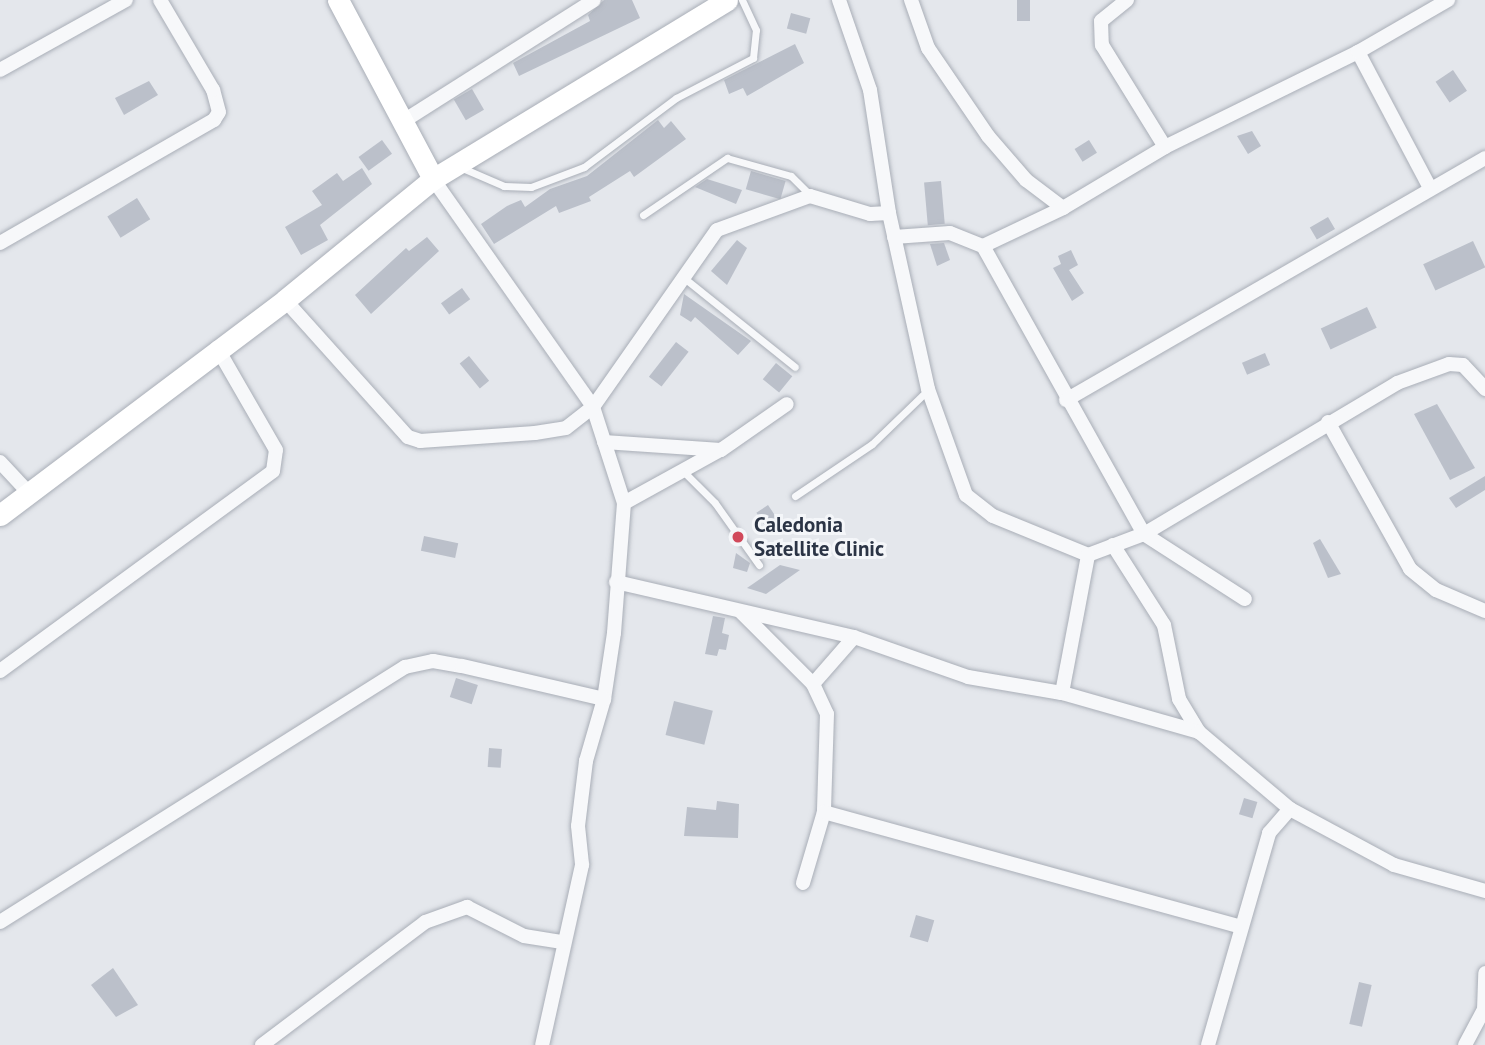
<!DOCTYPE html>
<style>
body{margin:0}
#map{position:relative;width:1485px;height:1045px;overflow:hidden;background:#e4e7ec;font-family:"PT Sans",sans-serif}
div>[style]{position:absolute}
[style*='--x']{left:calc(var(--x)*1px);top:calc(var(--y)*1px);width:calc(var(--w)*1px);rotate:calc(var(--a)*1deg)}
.building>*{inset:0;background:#bbc0ca;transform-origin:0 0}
.roads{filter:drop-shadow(0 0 2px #a9aeb7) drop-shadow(0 0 2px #a9aeb7)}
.lane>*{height:7px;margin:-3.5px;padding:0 3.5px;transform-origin:3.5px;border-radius:3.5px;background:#f7f8fa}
.street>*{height:14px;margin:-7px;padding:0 7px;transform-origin:7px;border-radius:7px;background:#f7f8fa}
.secondary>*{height:21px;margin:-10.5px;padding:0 10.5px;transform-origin:10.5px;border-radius:10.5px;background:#fff}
.dots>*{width:19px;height:19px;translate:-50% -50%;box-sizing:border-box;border:4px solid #f4f6f9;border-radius:50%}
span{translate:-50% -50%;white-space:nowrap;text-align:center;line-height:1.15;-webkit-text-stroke:6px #f4f6f9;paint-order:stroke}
.poi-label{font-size:21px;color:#2b3445;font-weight:700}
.left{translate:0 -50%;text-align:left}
</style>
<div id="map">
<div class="building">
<div style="clip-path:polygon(604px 0,632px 0,640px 18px,519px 76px,513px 63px,590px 21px,588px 15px)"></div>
<div style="left:1017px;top:0;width:13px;height:21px"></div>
<div style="left:791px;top:13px;width:20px;height:16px;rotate:15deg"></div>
<div style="clip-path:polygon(795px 44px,804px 63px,747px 96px,743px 88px,729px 94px,724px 80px)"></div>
<div style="left:1453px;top:70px;width:25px;height:21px;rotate:56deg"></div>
<div style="clip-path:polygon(149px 81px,158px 95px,124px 115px,115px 98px)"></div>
<div style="left:472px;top:89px;width:24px;height:21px;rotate:60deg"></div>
<div style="clip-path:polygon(658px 120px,664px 128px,671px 121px,686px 139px,634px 177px,630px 171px,589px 197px,591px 201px,559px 213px,556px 206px,494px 244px,481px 224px,507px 206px,521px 200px,525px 207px,550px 189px,587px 176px)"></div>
<div style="clip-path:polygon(1252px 131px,1261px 146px,1248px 154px,1237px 136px)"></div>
<div style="left:382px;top:140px;width:17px;height:29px;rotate:54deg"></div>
<div style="left:1089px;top:140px;width:15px;height:17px;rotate:58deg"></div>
<div style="clip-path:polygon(362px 168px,372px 184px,320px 225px,328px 240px,301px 255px,285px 227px,322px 205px,312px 191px,337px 173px,343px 181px)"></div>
<div style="left:751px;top:171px;width:36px;height:19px;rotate:16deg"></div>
<div style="clip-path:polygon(707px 179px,742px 190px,736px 204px,695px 187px)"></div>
<div style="left:941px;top:181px;width:43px;height:17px;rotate:85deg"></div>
<div style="left:137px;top:198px;width:25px;height:35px;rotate:58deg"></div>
<div style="left:1328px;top:217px;width:14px;height:21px;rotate:60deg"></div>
<div style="clip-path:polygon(427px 237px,439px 251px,371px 314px,355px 295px,406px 248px,409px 251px)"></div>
<div style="clip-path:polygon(737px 240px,747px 248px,727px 285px,711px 271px)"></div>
<div style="left:1473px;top:241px;width:29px;height:55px;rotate:65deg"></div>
<div style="clip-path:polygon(944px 243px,950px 260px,937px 266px,930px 244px)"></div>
<div style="clip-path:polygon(1071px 250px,1078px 265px,1069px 270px,1084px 293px,1072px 301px,1053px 268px,1061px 264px,1058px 256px)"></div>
<div style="left:462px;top:288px;width:14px;height:26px;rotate:54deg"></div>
<div style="clip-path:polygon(684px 294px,751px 341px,738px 355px,695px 317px,691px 322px,680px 315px)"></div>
<div style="left:1367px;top:307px;width:23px;height:51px;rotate:65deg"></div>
<div style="left:676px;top:342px;width:16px;height:44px;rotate:38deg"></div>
<div style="left:1265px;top:353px;width:13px;height:25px;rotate:67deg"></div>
<div style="left:469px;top:356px;width:32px;height:12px;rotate:51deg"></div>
<div style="left:776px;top:363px;width:21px;height:21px;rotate:39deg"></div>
<div style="clip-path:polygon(1437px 404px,1475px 468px,1450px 480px,1414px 414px)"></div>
<div style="clip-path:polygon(1485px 476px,1485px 490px,1456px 508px,1449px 498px)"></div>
<div style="left:768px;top:505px;width:25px;height:14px;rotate:56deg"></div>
<div style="left:424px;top:536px;width:35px;height:15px;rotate:12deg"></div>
<div style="clip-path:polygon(1320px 539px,1341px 574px,1328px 578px,1313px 543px)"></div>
<div style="clip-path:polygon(736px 553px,750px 563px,747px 572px,733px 568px)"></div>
<div style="clip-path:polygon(780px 565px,800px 570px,766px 594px,747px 588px)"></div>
<div style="clip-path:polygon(713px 616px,725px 618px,722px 633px,729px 635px,726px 650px,719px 649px,717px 656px,705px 654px)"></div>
<div style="left:456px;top:678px;width:23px;height:20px;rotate:18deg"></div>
<div style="left:674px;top:701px;width:40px;height:35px;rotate:14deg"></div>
<div style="left:489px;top:748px;width:13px;height:19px;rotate:4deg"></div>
<div style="left:1244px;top:798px;width:14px;height:17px;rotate:17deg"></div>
<div style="clip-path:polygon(717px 801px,739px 804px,738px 838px,684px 836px,687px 807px,716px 810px)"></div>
<div style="left:916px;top:915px;width:19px;height:23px;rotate:16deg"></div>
<div style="clip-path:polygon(113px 968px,138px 1005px,116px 1017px,91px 985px)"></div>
<div style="left:1359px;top:982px;width:13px;height:43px;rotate:13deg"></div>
</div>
<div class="roads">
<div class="lane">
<div style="--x:460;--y:167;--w:48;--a:23.4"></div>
<div style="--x:504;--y:186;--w:27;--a:2"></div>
<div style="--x:531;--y:187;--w:57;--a:-20.7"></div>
<div style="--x:584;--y:167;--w:115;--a:-36.9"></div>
<div style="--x:676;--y:98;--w:87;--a:-27.5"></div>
<div style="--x:753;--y:58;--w:28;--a:-84"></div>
<div style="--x:756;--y:30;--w:33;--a:-115"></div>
<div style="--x:643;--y:215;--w:102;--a:-34.2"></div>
<div style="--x:727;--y:158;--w:66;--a:15.7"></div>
<div style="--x:791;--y:176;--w:27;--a:45"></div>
<div style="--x:684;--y:278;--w:142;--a:38.7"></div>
<div style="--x:683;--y:471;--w:45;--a:45"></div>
<div style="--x:715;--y:503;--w:76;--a:54.6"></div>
<div style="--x:795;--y:496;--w:93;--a:-34"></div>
<div style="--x:872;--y:444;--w:78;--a:-44"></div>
</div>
<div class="street">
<div style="--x:839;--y:0;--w:95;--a:71"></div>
<div style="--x:870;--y:90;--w:124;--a:81.2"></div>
<div style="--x:889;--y:213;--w:180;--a:77.5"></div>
<div style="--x:928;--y:389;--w:113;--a:70.3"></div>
<div style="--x:966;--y:495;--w:34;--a:38"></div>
<div style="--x:993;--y:516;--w:103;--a:22.3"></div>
<div style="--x:1088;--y:555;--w:60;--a:-20.6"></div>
<div style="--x:1144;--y:534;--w:295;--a:-30.8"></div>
<div style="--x:1397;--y:383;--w:55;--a:-20.1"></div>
<div style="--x:1449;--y:364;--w:14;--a:4"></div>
<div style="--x:1463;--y:365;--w:33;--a:47"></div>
<div style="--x:911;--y:0;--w:51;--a:70.5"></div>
<div style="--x:928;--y:48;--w:107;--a:55.7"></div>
<div style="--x:988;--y:136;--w:58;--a:49.2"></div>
<div style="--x:1026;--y:180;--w:46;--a:37.1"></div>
<div style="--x:1127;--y:0;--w:33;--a:141"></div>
<div style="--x:1101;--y:21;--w:24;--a:88"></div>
<div style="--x:1102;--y:45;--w:120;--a:58.3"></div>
<div style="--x:1358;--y:52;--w:154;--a:62.1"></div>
<div style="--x:0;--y:70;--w:144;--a:-29.1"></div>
<div style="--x:402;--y:122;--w:227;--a:-32.4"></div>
<div style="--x:433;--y:179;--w:279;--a:54.9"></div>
<div style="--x:593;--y:407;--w:101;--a:72.1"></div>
<div style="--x:624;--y:503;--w:130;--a:94.4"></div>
<div style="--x:614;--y:633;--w:67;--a:98.6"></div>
<div style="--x:604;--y:699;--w:65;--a:106.2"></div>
<div style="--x:586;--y:761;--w:65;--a:97"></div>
<div style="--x:578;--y:826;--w:39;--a:84"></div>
<div style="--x:582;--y:865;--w:184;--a:102.5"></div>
<div style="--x:894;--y:237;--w:56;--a:-4.1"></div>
<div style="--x:950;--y:233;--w:35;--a:22"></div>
<div style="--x:983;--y:246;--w:330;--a:60.8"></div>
<div style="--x:1144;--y:534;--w:120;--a:32.8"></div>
<div style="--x:0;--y:243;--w:247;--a:-29.9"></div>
<div style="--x:214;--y:120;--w:9;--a:-58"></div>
<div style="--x:219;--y:112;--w:23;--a:-105"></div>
<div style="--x:213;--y:90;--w:104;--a:-120.5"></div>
<div style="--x:983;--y:246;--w:89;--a:-25.4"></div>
<div style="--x:1063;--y:208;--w:119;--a:-30.9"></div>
<div style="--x:1165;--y:147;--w:215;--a:-26.2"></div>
<div style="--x:1358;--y:52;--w:104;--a:-30"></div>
<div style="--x:285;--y:300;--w:184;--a:48.1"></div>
<div style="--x:408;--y:437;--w:13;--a:18"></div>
<div style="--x:420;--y:441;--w:115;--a:-4"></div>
<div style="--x:535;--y:433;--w:31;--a:-9"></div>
<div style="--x:566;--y:428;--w:34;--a:-38"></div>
<div style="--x:593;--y:407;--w:216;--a:-55"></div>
<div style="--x:717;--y:230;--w:99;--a:-20.1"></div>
<div style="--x:810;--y:196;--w:63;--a:16.7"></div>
<div style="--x:870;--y:214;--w:19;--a:-3"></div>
<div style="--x:1066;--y:400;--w:484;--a:-30"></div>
<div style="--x:1328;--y:422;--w:168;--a:60.8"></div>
<div style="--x:1410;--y:569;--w:33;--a:39"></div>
<div style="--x:1436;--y:590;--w:53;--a:23.2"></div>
<div style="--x:604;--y:442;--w:117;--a:3.9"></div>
<div style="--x:721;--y:450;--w:80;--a:-34.9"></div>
<div style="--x:0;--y:462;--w:38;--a:47"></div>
<div style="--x:624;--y:503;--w:110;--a:-28.9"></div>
<div style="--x:1113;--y:545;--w:95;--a:57.5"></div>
<div style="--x:1164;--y:625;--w:76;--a:78.5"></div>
<div style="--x:1179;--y:699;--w:39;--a:59"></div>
<div style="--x:616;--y:582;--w:244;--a:13"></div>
<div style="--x:854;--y:637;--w:121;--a:19.3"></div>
<div style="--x:968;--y:677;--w:95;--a:9.7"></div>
<div style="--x:1062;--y:693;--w:142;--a:15.9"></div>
<div style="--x:1199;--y:732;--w:119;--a:40.2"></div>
<div style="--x:1290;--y:809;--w:118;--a:28.3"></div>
<div style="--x:1394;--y:865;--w:95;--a:15.9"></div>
<div style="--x:741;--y:612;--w:102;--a:45"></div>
<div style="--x:813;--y:684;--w:33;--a:65"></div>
<div style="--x:827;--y:714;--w:98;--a:91.8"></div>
<div style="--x:824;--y:812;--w:74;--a:106.5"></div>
<div style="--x:0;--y:671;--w:338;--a:-36.2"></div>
<div style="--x:273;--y:471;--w:21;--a:-82"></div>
<div style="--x:276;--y:450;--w:118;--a:-120"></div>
<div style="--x:813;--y:684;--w:62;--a:-48.9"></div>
<div style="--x:1062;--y:693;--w:140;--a:-79.3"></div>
<div style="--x:824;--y:812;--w:430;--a:15.4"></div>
<div style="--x:0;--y:922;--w:479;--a:-32.2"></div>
<div style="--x:405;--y:667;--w:29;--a:-12"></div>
<div style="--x:433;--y:661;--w:29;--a:10"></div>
<div style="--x:462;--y:666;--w:146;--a:13.1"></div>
<div style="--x:262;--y:1045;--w:204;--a:-37"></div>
<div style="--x:425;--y:922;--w:45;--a:-19.7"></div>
<div style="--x:467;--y:907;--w:64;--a:27"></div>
<div style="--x:524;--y:936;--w:39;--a:9"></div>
<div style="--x:1208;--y:1045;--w:221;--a:-73.9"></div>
<div style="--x:1269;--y:833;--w:32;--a:-49"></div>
<div style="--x:1465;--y:1045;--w:40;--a:-62"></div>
<div style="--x:1484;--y:1010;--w:37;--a:-88"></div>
</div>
<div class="secondary">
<div style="--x:338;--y:0;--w:203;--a:62"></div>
<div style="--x:0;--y:515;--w:357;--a:-37"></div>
<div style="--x:285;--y:300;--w:191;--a:-39.3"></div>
<div style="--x:433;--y:179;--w:344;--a:-31.3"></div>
</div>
</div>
<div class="dots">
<div style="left:738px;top:537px;background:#d1495b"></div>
</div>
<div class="poi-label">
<span class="left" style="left:754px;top:537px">Caledonia<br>Satellite Clinic</span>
</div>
</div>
